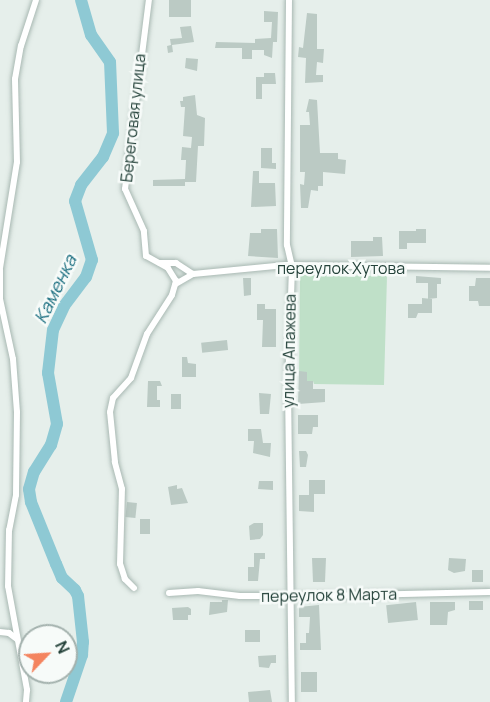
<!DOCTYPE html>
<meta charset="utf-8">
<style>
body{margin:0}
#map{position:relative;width:490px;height:702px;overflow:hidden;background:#e6efeb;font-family:Manrope,sans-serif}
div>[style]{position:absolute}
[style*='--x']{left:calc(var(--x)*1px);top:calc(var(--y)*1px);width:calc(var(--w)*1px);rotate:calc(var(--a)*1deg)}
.green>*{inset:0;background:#bfe0c8}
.river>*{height:12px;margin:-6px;padding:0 6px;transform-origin:6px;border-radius:6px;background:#8ec9d4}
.building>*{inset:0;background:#bbcac4;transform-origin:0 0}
.roads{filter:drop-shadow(0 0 2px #a8b8b2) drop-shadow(0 0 2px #a8b8b2)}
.street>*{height:6px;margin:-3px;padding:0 3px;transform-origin:3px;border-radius:3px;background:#fff}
span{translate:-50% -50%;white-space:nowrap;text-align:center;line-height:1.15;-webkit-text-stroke:5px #f7fbf9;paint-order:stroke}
.street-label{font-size:16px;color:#24423a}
.water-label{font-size:18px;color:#1c6f80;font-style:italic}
.north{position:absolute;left:18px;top:624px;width:60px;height:60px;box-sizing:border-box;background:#f7fbf9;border:2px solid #a3b1ad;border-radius:50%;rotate:65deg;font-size:16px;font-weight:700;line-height:24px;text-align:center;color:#24423a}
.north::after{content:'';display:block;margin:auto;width:21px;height:27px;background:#f4845f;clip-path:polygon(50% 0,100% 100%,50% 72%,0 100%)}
</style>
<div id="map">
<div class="green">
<div style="clip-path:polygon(300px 275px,387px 276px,384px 385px,314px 384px,313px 381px,299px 381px)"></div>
</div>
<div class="river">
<div style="--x:66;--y:702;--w:50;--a:-71.2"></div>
<div style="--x:82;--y:655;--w:13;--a:-86"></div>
<div style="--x:83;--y:642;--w:46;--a:-96.2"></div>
<div style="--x:78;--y:596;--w:7;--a:-117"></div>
<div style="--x:75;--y:590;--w:18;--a:-137"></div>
<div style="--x:62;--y:578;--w:15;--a:-113"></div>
<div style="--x:56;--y:564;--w:67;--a:-112"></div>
<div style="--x:31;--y:502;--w:13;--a:-99"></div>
<div style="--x:29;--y:489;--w:18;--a:-74"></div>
<div style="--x:34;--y:472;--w:32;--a:-58"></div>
<div style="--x:51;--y:445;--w:22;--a:-74"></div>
<div style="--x:57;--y:424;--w:52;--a:-100"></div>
<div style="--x:48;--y:373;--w:43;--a:-83.4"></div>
<div style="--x:53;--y:330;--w:26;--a:-65"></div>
<div style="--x:64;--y:306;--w:36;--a:-53"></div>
<div style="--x:86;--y:277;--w:18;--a:-71"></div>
<div style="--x:92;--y:260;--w:61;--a:-106.1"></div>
<div style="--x:75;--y:201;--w:17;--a:-69"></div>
<div style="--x:81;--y:185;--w:36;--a:-52"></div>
<div style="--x:103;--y:157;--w:26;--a:-67"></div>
<div style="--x:113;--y:133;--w:71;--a:-92.4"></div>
<div style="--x:110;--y:62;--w:33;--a:-125"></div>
<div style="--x:91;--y:35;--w:36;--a:-106"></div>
</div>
<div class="building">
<div style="left:169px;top:0;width:22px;height:17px"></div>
<div style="clip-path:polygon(264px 11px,278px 12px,277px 42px,273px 42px,272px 58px,264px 55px,264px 50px,252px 50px,252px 59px,242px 59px,242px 48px,215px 48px,216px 42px,255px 43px,255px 39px,271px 38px,272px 22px,264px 22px)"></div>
<div style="clip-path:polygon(307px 13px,317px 14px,317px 49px,324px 49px,323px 63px,317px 62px,316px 75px,323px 75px,323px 82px,305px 83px,306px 58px,298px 57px,299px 47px,303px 48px)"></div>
<div style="clip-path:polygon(191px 26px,194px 42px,172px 45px,173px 52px,168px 53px,167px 46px,171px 45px,170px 39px,182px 38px,180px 27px)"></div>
<div style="clip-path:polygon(186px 58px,198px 59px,197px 71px,185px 68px)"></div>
<div style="clip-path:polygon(264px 73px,275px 73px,276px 84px,262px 84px,262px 99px,256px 99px,256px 77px,264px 77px)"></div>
<div style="clip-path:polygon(195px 95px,197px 115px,205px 118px,204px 146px,198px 146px,196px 182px,185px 182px,185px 186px,153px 186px,153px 180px,185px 179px,186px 160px,181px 160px,182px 147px,191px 148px,192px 137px,183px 136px,185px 107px,181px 107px,180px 101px,183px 101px,183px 97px)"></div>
<div style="clip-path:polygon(309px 99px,317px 100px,320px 153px,338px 153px,338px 159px,346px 160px,345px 174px,323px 172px,323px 186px,318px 186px,318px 191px,311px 190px,308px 208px,301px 208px,300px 184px,304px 185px,305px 172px,300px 172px,300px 125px,310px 125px,309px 112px,306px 112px)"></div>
<div style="clip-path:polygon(261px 148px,272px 148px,272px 163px,276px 163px,276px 169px,261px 168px)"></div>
<div style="clip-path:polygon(253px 171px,259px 171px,259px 183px,275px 183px,276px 206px,251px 207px)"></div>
<div style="clip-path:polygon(261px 229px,277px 229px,278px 258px,248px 256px,250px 233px,261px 233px)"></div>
<div style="clip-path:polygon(416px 229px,426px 229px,426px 243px,407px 243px,407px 249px,399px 249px,399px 231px,416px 231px)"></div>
<div style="clip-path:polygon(373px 237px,382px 237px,383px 256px,351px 257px,351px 241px,373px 241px)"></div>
<div style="clip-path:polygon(416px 276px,441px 278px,441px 284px,437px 284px,437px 298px,428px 299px,428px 283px,416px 283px)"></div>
<div style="clip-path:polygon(243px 278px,251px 278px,251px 295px,244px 296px)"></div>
<div style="clip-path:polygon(476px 278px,490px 278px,490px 306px,479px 306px,478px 301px,469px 301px,469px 286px,475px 286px)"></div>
<div style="clip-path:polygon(422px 298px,432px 299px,432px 313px,418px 313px,416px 318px,408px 318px,408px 304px,422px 304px)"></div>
<div style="clip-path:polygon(257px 304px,265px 304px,265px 309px,276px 309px,276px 347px,262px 347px,263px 320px,257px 320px)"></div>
<div style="left:227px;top:340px;width:10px;height:26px;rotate:84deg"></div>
<div style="clip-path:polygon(182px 357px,187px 357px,188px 363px,196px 364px,196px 377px,182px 377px)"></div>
<div style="clip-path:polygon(299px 371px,307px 372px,307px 381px,313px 381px,313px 389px,325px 389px,325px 402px,298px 404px)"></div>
<div style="clip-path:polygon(148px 381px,160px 381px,162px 386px,157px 386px,157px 400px,160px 400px,160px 407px,147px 407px)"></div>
<div style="clip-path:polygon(259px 393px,271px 394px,269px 414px,260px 414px)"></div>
<div style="left:171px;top:394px;width:10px;height:15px"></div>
<div style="clip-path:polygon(298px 415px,318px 415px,318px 427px,313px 427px,312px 434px,298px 434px)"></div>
<div style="clip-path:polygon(248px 429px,261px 429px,263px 443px,271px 443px,270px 457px,253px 453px,254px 441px,248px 441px)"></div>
<div style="clip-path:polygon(299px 451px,306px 451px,308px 455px,306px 467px,300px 467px)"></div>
<div style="clip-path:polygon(309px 480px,325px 480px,325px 494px,314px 494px,314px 512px,299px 511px,299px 495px,309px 495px)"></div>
<div style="clip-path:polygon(259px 481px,273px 481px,273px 490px,258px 489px)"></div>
<div style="clip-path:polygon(177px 485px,177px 489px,182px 488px,188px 503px,171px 505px,168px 487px)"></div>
<div style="left:127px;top:502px;width:10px;height:15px;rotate:6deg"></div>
<div style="left:140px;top:519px;width:10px;height:15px"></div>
<div style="clip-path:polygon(254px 523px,263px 523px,263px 535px,260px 539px,250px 540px,249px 526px)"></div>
<div style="clip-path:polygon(254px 553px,265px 553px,265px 559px,260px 559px,258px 581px,248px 581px,248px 567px,254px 567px)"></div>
<div style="clip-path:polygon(312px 558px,326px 558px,325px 582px,313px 582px)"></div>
<div style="clip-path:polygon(449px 558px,466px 559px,465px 571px,454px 573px,448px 570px)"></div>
<div style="left:472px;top:570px;width:11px;height:12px"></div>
<div style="clip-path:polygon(222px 600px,228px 600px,227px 612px,209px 615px,210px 602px,222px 602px)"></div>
<div style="left:469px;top:601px;width:14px;height:9px"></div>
<div style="left:416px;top:602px;width:18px;height:30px;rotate:84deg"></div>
<div style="clip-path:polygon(430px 602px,455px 602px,455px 610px,448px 612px,447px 625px,430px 625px)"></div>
<div style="clip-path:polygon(319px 605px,321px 650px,300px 650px,300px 643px,306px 643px,306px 633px,309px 633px,310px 617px,299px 617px,299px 607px)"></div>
<div style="clip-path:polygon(188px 607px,191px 609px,191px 615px,188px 615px,188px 620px,173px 620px,172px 608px)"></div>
<div style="left:245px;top:630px;width:15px;height:12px"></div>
<div style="clip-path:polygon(276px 655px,276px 663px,271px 663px,269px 668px,259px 667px,258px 656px)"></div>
<div style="left:301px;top:672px;width:16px;height:20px"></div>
<div style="clip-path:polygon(270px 690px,272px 702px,249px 702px,248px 692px)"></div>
</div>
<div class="roads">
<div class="street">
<div style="--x:289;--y:0;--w:245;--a:90.5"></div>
<div style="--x:287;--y:245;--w:23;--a:77"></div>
<div style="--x:292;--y:267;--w:119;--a:91.9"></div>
<div style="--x:288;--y:386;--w:316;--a:89.3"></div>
<div style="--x:160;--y:263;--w:16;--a:0"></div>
<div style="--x:176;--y:263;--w:20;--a:33"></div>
<div style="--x:193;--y:274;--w:20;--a:150"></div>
<div style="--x:0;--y:268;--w:107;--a:-80.9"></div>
<div style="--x:17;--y:162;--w:83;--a:-91.4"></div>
<div style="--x:15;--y:79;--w:34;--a:-80"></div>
<div style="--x:21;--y:46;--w:48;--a:-71.9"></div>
<div style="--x:0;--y:270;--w:29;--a:90"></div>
<div style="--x:0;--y:299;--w:61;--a:77.8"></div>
<div style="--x:13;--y:359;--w:53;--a:85.7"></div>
<div style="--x:17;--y:412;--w:83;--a:90.7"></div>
<div style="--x:16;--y:495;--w:36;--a:101"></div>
<div style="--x:9;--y:530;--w:56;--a:91"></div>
<div style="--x:8;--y:586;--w:106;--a:79.6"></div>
<div style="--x:27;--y:690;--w:12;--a:95"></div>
<div style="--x:193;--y:274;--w:93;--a:-5.5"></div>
<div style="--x:286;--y:265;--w:204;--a:0.8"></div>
<div style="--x:134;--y:588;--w:13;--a:-135"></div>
<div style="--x:125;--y:579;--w:16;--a:-108"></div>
<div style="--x:120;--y:564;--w:75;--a:-88.5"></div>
<div style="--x:122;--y:489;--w:28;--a:-105"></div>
<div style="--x:115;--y:462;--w:50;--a:-95.7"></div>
<div style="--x:110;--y:412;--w:14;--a:-78"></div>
<div style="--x:113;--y:398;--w:27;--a:-48"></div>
<div style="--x:131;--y:378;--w:47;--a:-70"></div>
<div style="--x:147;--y:334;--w:46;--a:-57.3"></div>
<div style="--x:172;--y:295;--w:15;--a:-74"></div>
<div style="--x:176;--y:281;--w:15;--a:-122"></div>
<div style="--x:168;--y:268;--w:25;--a:-151"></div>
<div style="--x:146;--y:256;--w:25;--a:-95"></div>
<div style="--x:144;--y:231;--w:46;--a:-114.3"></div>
<div style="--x:125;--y:189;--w:191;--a:-82.8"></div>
<div style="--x:169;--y:593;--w:29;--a:-4"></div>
<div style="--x:198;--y:591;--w:42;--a:6.8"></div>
<div style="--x:240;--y:596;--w:77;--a:0"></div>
<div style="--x:317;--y:596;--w:173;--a:-1.3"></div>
<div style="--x:0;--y:632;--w:9;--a:6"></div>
<div style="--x:9;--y:633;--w:10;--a:37"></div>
</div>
</div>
<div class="street-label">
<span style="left:133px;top:118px;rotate:-84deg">Береговая улица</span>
<span style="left:341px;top:268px">переулок Хутова</span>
<span style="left:289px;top:351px;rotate:-89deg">улица Апажева</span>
<span style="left:329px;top:595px;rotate:-1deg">переулок 8 Марта</span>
</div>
<div class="water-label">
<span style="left:55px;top:289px;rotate:-64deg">Каменка</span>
</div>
<div class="north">N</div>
</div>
